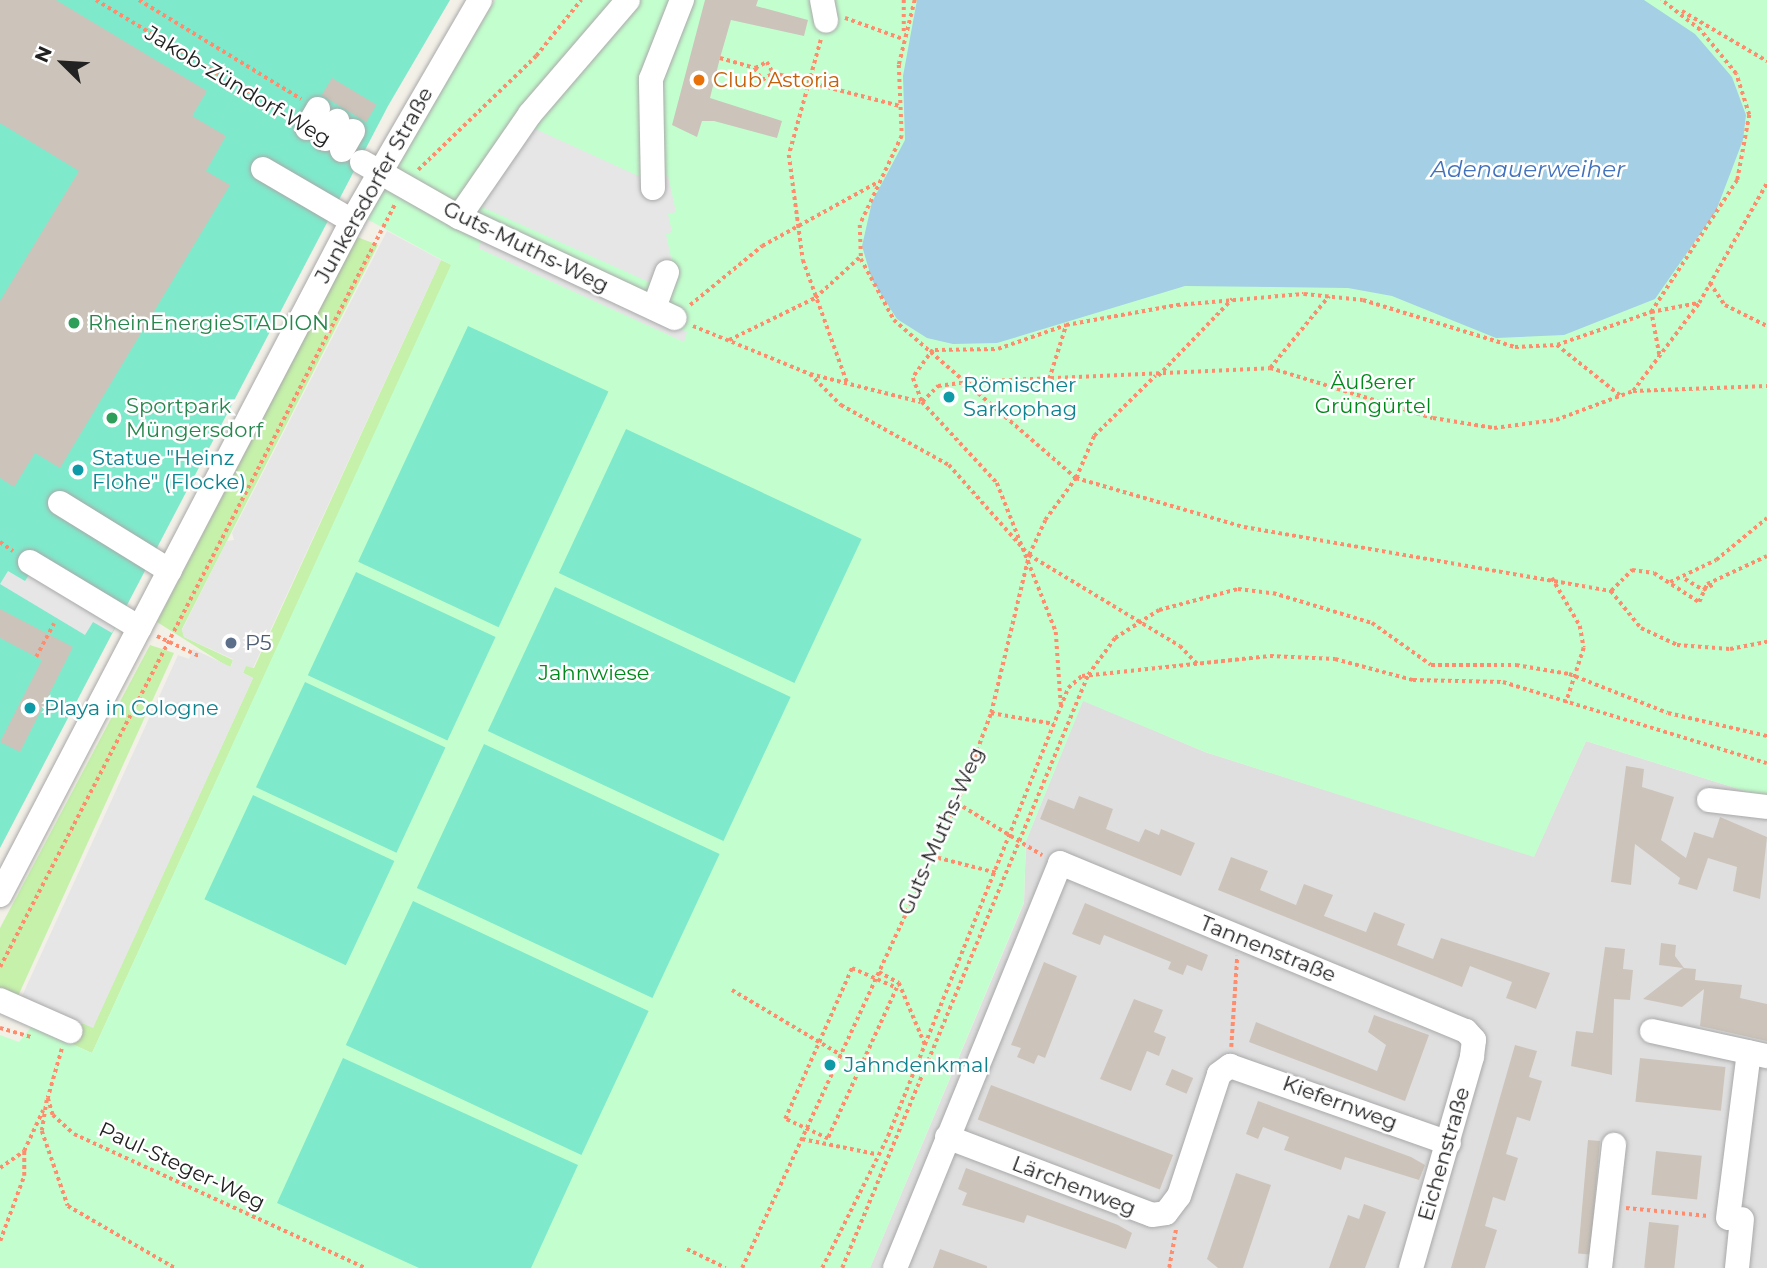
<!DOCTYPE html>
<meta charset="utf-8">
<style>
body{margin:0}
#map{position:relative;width:1767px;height:1268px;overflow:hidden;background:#f3f0e8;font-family:Montserrat,sans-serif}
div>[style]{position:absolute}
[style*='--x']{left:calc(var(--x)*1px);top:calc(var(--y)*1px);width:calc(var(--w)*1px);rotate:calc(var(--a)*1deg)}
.residential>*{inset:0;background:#e0dfdf}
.grass>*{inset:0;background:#c5f1aa}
.park>*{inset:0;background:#c3ffce}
.pitch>*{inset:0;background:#7fe9cb;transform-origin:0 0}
.parking>*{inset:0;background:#e6e6e6}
.water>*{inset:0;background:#a5cfe4}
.building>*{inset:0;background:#ccc4ba;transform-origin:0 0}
.path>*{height:3.5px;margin-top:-1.75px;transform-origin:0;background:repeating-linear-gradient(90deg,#ff8c6d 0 3.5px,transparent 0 7px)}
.roads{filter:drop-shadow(0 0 2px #a9a9a9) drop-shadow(0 0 2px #a9a9a9)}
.minor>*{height:24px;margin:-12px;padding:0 12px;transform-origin:12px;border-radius:12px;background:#fff}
.dots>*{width:19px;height:19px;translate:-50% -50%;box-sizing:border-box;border:4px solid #fff;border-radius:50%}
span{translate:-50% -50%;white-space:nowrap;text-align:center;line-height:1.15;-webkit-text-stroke:5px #fff;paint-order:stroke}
.food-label{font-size:21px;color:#c56008}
.left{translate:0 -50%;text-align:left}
.street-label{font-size:21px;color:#222}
.leisure-label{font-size:21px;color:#27864d}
.park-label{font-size:21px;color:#018a1b}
.culture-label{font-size:21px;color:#0d838f}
.service-label{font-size:21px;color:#4e5e75}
.water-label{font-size:23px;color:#4372bd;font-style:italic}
.north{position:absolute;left:28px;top:28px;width:70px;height:70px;-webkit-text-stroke:5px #fff;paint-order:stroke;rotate:294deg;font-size:19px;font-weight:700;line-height:28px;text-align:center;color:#222}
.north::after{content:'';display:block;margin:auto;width:24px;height:32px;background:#222;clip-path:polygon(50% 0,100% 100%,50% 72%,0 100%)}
</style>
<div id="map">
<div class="residential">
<div style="clip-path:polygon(1083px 700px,1205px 752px,1534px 856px,1586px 741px,1767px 798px,1767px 1268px,870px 1268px,1024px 903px,1026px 841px)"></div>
</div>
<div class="grass">
<div style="clip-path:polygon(357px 237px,378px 245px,182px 629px,184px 637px,233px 660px,230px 668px,157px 622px)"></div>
<div style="clip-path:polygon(441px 260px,452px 265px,92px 1053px,72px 1044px,82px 1023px,93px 1027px,253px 678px,243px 673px,246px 665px,254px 668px)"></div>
<div style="clip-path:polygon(150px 645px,174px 653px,18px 996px,0 989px,0 928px)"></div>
</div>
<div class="park">
<div style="clip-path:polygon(495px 0,1767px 0,1767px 798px,1586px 741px,1534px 857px,1205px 752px,1083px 701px,1026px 841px,1024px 902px,870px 1268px,0 1268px,0 1035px,19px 1042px,32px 1026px,92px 1053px,451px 265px,365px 218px)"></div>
</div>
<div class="pitch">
<div style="clip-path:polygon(0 0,450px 0,388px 106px,0 848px)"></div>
<div style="left:468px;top:326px;width:155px;height:260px;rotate:25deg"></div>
<div style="left:626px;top:429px;width:260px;height:159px;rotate:25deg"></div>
<div style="left:356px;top:572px;width:154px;height:114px;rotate:25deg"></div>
<div style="left:555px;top:587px;width:260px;height:159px;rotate:25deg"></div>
<div style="left:305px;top:682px;width:155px;height:116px;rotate:25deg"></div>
<div style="left:484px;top:744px;width:260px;height:159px;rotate:25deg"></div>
<div style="left:253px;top:795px;width:156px;height:115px;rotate:25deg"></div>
<div style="left:413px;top:901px;width:260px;height:159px;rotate:25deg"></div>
<div style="clip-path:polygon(343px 1058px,578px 1165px,531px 1268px,419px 1268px,277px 1203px)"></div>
</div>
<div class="parking">
<div style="clip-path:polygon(529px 126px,645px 179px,668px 176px,676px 212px,668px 214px,672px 232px,666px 234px,674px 272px,662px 288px,482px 207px)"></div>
<div style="clip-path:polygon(387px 231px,441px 260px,253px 668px,246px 666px,243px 673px,253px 678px,93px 1028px,82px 1023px,72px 1044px,23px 1022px,33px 1001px,22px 996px,178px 655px,189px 659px,193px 649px,231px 667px,233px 659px,184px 637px,182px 630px,227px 541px,234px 540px,232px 533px)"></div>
<div style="clip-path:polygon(482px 240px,687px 332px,684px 342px,478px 248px)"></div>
<div style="clip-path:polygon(32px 570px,118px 622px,112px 633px,93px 622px,85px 635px,0 584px,8px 571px,25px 581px)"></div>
</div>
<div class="water">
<div style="clip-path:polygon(917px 0,1644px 0,1695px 34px,1732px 77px,1746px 115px,1743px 140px,1716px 211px,1655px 299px,1564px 335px,1496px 338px,1392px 296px,1348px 288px,1185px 286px,997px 343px,953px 344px,927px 338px,897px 319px,872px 280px,862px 246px,872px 202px,905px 140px,903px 76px)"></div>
</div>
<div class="building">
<div style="clip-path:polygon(0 0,56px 0,207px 91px,192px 116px,226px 136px,206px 171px,230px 185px,60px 468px,35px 453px,14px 487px,0 478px,0 301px,79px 171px,0 123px)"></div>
<div style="clip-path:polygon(705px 0,758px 0,756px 6px,808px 20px,804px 36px,731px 20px,720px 58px,710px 98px,782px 121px,777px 138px,714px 121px,702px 121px,697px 137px,672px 125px)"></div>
<div style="left:332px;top:78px;width:52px;height:20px;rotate:31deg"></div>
<div style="clip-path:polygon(0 609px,73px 647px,20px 752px,0 742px,42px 660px,0 638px)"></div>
<div style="clip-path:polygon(1626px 766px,1644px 769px,1642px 787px,1674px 797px,1661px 840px,1686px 858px,1694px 832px,1713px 838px,1720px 817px,1767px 837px,1760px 899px,1733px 891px,1737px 867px,1708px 858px,1697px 890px,1678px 884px,1680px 878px,1635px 844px,1631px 885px,1611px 882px)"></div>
<div style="clip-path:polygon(1079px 796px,1113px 809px,1106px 829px,1139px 842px,1145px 829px,1159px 835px,1161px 829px,1195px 843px,1181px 876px,1040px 819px,1048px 799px,1074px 809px)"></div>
<div style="clip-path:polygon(1231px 857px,1268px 871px,1260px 890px,1296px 905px,1304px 884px,1333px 895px,1324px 916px,1366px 932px,1374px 912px,1405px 924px,1397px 945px,1433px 959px,1441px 938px,1550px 973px,1536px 1009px,1506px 998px,1512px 982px,1470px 966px,1462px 987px,1218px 890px)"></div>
<div style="clip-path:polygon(1085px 903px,1208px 955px,1202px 971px,1187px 965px,1183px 975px,1168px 969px,1171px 962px,1104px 935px,1100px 945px,1072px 934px)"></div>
<div style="clip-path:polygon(1661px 943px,1676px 945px,1675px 956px,1684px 968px,1696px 969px,1695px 980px,1742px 985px,1740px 998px,1767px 1004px,1767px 1041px,1700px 1026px,1704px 989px,1682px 1007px,1643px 999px,1683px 968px,1659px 965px)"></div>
<div style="clip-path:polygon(1605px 947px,1625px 949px,1623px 969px,1633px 970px,1630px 1000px,1614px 999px,1612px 1075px,1571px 1066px,1576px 1031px,1593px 1033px)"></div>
<div style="clip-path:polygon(1044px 962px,1077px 976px,1045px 1058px,1038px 1055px,1034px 1064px,1017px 1057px,1021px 1048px,1011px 1045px)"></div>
<div style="clip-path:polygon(1134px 999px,1163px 1010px,1154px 1032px,1166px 1037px,1159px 1056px,1147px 1051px,1131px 1091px,1100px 1079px)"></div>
<div style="clip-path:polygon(1374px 1015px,1429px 1035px,1405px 1101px,1249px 1042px,1256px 1022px,1377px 1071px,1386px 1045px,1368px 1032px)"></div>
<div style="clip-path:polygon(1515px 1045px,1537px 1051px,1529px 1077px,1542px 1081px,1530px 1121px,1517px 1117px,1506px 1154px,1518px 1158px,1505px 1201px,1493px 1197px,1485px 1226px,1497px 1230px,1485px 1268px,1451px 1268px)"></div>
<div style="left:1640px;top:1058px;width:86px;height:44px;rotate:6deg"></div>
<div style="left:1172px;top:1069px;width:23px;height:17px;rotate:23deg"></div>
<div style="left:991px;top:1085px;width:195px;height:37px;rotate:21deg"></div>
<div style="clip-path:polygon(1258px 1101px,1411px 1157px,1425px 1165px,1419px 1180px,1345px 1157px,1341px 1170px,1284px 1150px,1289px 1137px,1263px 1127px,1258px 1139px,1246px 1134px)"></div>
<div style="left:1588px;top:1140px;width:12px;height:114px;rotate:5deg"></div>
<div style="left:1656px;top:1151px;width:46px;height:44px;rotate:6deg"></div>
<div style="clip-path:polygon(966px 1168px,1118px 1225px,1132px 1233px,1126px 1249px,1027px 1215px,1024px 1223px,962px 1205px,967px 1193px,958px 1189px)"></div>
<div style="clip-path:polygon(1236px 1173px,1271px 1185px,1243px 1268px,1218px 1268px,1207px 1259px)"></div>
<div style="clip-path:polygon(1364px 1204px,1386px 1212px,1365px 1268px,1329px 1268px,1348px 1215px,1359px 1219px)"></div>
<div style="left:1649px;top:1222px;width:30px;height:46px;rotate:6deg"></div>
<div style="clip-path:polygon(940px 1249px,987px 1266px,987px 1268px,933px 1268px)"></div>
</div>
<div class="path">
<div style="--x:96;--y:0;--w:226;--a:31.2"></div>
<div style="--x:139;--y:0;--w:190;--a:31.4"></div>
<div style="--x:904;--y:0;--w:34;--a:90"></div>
<div style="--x:915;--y:0;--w:67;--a:103.8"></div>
<div style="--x:899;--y:65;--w:71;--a:87.6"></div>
<div style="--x:902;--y:136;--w:98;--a:115.3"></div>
<div style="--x:860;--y:225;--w:34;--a:88"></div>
<div style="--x:861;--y:259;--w:69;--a:61.6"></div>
<div style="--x:894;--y:320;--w:241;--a:41"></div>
<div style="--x:1076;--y:478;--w:175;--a:16.3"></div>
<div style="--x:1244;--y:527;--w:373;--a:9.9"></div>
<div style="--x:1611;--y:591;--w:48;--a:51"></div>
<div style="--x:1641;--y:628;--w:40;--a:25"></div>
<div style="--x:1677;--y:645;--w:53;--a:4.3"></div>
<div style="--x:1730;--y:649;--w:38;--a:-11"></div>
<div style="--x:1682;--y:11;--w:99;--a:30.5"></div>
<div style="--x:845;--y:18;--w:62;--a:19.9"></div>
<div style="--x:821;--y:40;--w:119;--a:105.5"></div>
<div style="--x:789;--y:155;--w:106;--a:82.4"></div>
<div style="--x:803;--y:260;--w:130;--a:70.2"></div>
<div style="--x:720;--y:58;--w:36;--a:16"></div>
<div style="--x:755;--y:68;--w:14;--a:60"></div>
<div style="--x:762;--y:80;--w:13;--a:-32"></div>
<div style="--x:773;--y:73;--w:131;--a:14.6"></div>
<div style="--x:755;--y:68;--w:13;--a:-27"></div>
<div style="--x:767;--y:62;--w:13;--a:61"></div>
<div style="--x:418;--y:170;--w:164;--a:-44"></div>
<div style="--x:536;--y:56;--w:72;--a:-51.2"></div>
<div style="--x:1710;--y:283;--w:27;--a:56"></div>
<div style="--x:1725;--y:305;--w:47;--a:26.6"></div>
<div style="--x:690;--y:305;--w:93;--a:-39.3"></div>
<div style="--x:762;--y:246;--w:130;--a:-28.9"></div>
<div style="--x:693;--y:326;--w:126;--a:22.3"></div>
<div style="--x:810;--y:374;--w:114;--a:14.2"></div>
<div style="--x:729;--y:340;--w:96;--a:-26"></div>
<div style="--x:815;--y:298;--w:62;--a:-42.4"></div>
<div style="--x:1557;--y:345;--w:82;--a:38.6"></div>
<div style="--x:933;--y:350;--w:34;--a:126"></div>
<div style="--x:913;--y:378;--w:26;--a:69"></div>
<div style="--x:922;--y:402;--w:110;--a:47.2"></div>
<div style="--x:997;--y:483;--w:160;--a:68.4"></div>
<div style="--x:1056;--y:632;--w:73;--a:86.1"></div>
<div style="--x:935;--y:350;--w:63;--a:-0.9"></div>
<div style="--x:998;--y:349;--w:72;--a:-19.4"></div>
<div style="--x:1066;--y:325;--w:113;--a:-10.2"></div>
<div style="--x:1177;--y:305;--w:127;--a:-5"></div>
<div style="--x:1304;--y:294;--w:59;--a:5.8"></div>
<div style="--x:1363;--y:300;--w:159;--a:17.2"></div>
<div style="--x:1515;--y:347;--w:42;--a:-2.7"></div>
<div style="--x:1557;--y:345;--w:100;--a:-19.3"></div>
<div style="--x:1651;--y:312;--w:158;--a:-56.9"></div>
<div style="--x:1737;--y:180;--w:66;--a:-79.5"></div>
<div style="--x:1749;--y:115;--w:43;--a:-107.6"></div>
<div style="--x:1736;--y:74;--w:57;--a:-129.3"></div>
<div style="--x:1700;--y:30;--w:49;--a:-142.4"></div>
<div style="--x:1659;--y:355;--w:44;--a:-100.5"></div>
<div style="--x:1651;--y:312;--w:48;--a:-10.8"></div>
<div style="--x:1270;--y:368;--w:93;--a:-50.7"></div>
<div style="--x:810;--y:374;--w:44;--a:45"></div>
<div style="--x:841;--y:405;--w:124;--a:29.1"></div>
<div style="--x:949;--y:465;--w:120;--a:48.4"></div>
<div style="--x:1029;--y:555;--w:176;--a:31.1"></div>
<div style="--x:1180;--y:646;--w:28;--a:46"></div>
<div style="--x:1158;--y:376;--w:107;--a:-46.1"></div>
<div style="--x:1049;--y:379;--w:57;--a:-72.5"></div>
<div style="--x:1633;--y:391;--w:134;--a:-2.1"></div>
<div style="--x:922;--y:402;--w:23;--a:-45"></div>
<div style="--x:938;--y:386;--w:29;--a:-8"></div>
<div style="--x:967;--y:382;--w:303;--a:-2.6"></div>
<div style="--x:1270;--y:368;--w:170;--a:17.1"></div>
<div style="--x:1433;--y:418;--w:62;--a:9.3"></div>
<div style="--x:1494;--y:428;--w:63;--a:-7.4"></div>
<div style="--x:1556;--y:420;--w:82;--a:-20.6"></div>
<div style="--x:1633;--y:391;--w:110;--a:-53.1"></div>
<div style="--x:1699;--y:303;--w:138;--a:-60.5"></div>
<div style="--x:0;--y:542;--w:16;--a:35"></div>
<div style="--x:1552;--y:578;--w:56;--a:59.7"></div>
<div style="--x:1580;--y:626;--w:22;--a:80"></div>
<div style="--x:1584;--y:648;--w:58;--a:108.1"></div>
<div style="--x:1685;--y:579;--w:21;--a:31"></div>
<div style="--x:1703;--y:590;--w:13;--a:-29"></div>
<div style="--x:1670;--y:582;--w:51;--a:-25.6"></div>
<div style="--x:1716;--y:560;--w:66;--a:-39.5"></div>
<div style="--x:1611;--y:591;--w:30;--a:-45"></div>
<div style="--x:1632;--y:570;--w:22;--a:8"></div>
<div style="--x:1654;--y:573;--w:54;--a:32.8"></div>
<div style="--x:1699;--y:602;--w:20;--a:-66"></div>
<div style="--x:1707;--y:584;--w:66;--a:-25"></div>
<div style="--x:157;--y:636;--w:47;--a:25.5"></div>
<div style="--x:36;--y:657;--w:38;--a:-62"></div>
<div style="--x:991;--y:713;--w:64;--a:9.9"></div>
<div style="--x:957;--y:803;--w:100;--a:31.5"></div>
<div style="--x:931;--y:856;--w:68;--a:14.4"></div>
<div style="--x:0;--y:967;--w:861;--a:-62.63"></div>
<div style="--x:852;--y:968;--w:49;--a:24"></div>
<div style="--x:897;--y:988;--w:166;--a:114.6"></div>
<div style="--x:828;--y:1139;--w:47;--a:-155.1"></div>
<div style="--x:785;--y:1119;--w:165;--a:-66.1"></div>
<div style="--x:879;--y:972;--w:23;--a:29"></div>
<div style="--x:899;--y:983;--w:69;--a:67.1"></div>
<div style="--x:732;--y:990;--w:127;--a:30.8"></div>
<div style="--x:0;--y:1028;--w:32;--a:16"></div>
<div style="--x:1231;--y:1047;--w:91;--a:-86.2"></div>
<div style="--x:62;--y:1049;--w:51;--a:105.9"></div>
<div style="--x:48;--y:1098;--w:18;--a:74"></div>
<div style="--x:53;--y:1115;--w:28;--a:42"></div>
<div style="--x:74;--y:1134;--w:321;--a:24.7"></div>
<div style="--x:47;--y:1100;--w:31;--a:99"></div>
<div style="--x:42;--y:1131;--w:79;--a:70.9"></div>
<div style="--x:68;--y:1206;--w:124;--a:30.1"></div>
<div style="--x:802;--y:1139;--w:75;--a:11.6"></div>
<div style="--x:0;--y:1168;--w:29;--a:-35"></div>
<div style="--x:24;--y:1151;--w:45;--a:-65.1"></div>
<div style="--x:1626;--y:1208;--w:83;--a:5.5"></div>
<div style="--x:0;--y:1241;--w:69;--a:-69.7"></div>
<div style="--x:24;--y:1176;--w:25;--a:-90"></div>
<div style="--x:687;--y:1249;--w:43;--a:26"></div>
<div style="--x:742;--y:1268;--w:512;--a:-65.19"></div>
<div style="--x:957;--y:803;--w:96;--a:-69.3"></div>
<div style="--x:991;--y:713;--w:163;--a:-76.5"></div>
<div style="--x:1029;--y:555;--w:38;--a:-65"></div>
<div style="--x:1045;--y:520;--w:52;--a:-53.6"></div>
<div style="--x:1076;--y:478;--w:46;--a:-66.8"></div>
<div style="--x:1094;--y:436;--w:86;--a:-44.5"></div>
<div style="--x:822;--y:1268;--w:148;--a:-63.4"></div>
<div style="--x:888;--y:1136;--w:483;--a:-68.1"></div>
<div style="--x:1068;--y:688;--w:18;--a:-41"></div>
<div style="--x:1082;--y:676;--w:189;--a:-6.1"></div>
<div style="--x:1270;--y:656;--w:65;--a:2.6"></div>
<div style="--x:1335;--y:659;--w:81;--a:15.1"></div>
<div style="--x:1413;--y:680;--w:90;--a:1.3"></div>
<div style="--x:1503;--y:682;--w:276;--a:17.1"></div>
<div style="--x:842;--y:1268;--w:642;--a:-67.47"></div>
<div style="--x:1088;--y:675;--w:46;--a:-53.9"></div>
<div style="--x:1115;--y:638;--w:52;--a:-32.5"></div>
<div style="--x:1159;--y:610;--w:82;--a:-14.9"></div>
<div style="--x:1238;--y:589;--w:35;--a:7"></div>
<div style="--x:1273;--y:593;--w:103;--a:16.9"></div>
<div style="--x:1372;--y:623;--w:72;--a:35.4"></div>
<div style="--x:1431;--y:665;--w:85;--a:0"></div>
<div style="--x:1516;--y:665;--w:54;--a:9.6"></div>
<div style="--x:1569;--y:674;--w:106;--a:21.5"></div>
<div style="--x:1668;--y:713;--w:102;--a:13.1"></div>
<div style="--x:1169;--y:1268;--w:40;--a:-80"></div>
</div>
<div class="roads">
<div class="minor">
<div style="--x:822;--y:0;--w:21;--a:79"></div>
<div style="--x:307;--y:128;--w:22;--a:-60"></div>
<div style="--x:325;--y:139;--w:22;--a:-56"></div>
<div style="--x:342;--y:150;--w:22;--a:-60"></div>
<div style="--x:362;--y:162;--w:112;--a:29.6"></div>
<div style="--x:459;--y:217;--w:238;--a:25.1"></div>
<div style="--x:263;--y:169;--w:103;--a:30.3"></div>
<div style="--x:653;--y:188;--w:109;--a:-91.1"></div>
<div style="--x:651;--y:79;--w:85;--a:-68.6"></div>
<div style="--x:459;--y:217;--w:125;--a:-55.4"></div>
<div style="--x:530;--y:114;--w:150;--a:-49.3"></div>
<div style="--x:654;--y:308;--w:38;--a:-70"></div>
<div style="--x:60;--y:503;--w:129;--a:31.7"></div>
<div style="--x:30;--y:562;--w:128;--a:31"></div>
<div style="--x:1709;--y:800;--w:58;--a:6.9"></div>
<div style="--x:0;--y:895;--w:760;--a:-62.42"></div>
<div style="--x:352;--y:221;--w:255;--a:-59.9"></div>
<div style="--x:0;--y:1000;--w:77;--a:23.9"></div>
<div style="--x:1652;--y:1031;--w:118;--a:12.3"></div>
<div style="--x:947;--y:1137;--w:219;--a:20.8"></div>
<div style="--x:1152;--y:1215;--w:14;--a:-8"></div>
<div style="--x:1166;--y:1213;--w:21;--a:-53"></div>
<div style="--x:1179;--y:1196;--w:128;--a:-71.8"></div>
<div style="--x:1219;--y:1074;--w:14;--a:-36"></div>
<div style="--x:1230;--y:1066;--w:232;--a:19.4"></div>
<div style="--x:1728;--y:1218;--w:167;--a:-82.8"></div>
<div style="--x:895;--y:1268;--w:437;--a:-67.8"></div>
<div style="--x:1060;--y:863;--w:439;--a:22.5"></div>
<div style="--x:1466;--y:1031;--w:12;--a:48"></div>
<div style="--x:1474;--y:1040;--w:17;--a:97"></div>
<div style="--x:1472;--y:1057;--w:220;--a:106.1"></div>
<div style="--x:1600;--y:1268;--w:124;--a:-83.5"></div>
<div style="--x:1737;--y:1268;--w:49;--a:-84.2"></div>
</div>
</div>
<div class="dots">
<div style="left:699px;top:80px;background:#e8710a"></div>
<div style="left:74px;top:323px;background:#2e9e5b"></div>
<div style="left:949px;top:397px;background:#0f9aa8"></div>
<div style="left:112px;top:418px;background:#2e9e5b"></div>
<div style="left:78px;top:470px;background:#0f9aa8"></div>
<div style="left:231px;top:643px;background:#5c6f8a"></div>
<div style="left:30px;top:708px;background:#0f9aa8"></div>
<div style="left:830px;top:1065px;background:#0f9aa8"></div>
</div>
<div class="food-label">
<span class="left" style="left:713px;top:80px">Club Astoria</span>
</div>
<div class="street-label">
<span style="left:238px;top:86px;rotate:31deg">Jakob-Zündorf-Weg</span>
<span style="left:374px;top:185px;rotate:-61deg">Junkersdorfer Straße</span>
<span style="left:526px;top:247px;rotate:26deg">Guts-Muths-Weg</span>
<span style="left:941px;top:831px;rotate:-66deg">Guts-Muths-Weg</span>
<span style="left:1268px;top:949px;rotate:22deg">Tannenstraße</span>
<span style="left:1340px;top:1103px;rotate:20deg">Kiefernweg</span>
<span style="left:1444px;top:1154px;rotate:-74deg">Eichenstraße</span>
<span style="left:182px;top:1166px;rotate:25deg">Paul-Steger-Weg</span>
<span style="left:1074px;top:1186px;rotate:21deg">Lärchenweg</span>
</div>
<div class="leisure-label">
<span class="left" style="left:88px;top:323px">RheinEnergieSTADION</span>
<span class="left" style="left:126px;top:418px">Sportpark<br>Müngersdorf</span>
</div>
<div class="park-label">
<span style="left:1373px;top:394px">Äußerer<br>Grüngürtel</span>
<span style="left:594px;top:673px">Jahnwiese</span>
</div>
<div class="culture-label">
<span class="left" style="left:963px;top:397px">Römischer<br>Sarkophag</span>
<span class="left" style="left:92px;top:470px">Statue "Heinz<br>Flohe" (Flocke)</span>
<span class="left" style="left:44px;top:708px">Playa in Cologne</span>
<span class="left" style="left:844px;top:1065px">Jahndenkmal</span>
</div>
<div class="service-label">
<span class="left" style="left:245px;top:643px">P5</span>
</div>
<div class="water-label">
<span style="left:1528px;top:169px">Adenauerweiher</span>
</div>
<div class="north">N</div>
</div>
